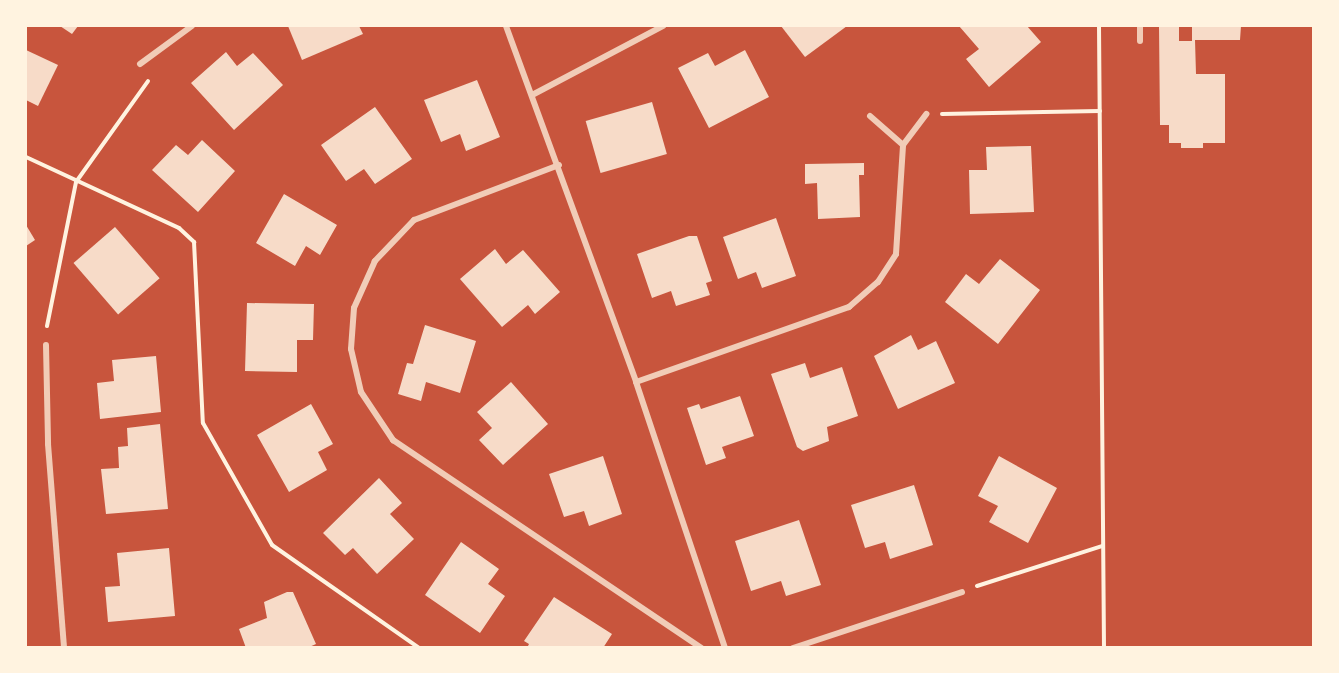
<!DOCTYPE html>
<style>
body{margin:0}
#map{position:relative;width:1339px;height:673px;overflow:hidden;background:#c8553d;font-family:Manrope,sans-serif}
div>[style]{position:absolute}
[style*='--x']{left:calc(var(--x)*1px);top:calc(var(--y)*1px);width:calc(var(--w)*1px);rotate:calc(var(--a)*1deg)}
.building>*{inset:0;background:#f7dbc8;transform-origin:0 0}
.path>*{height:4px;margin:-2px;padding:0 2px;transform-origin:2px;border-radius:2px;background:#fff3e0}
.minor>*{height:6px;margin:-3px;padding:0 3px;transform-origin:3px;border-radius:3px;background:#f1ccb7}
span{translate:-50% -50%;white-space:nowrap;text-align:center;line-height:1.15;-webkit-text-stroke:5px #fff3e0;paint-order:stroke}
.frame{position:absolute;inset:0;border:27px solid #fff3e0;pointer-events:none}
</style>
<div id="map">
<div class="building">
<div style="clip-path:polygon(60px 26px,78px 26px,72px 34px)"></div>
<div style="clip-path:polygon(288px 26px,359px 26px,363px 34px,302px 60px)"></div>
<div style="clip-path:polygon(781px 26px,847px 26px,805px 57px)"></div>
<div style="clip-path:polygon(959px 26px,1027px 26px,1041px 42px,989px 87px,966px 59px,979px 49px)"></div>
<div style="clip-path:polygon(1159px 26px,1179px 26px,1179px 41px,1192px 41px,1192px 26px,1241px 26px,1240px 40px,1195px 40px,1196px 74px,1225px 74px,1225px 143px,1203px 143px,1203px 148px,1181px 148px,1181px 143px,1169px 143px,1169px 125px,1160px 125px)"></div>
<div style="clip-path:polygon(26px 50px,58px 65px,38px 106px,26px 100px)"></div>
<div style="clip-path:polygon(745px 50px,769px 97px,709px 128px,678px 68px,708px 53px,715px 66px)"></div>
<div style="clip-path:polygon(226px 52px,237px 66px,253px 53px,283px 85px,234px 130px,191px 83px)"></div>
<div style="clip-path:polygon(477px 80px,500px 137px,466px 151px,460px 134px,441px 142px,424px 100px)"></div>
<div style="left:652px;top:102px;width:54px;height:69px;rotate:74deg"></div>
<div style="clip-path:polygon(375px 107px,412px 159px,375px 184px,364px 169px,346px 181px,321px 145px)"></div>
<div style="clip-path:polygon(202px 140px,235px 171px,198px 212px,152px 170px,176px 145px,188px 155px)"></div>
<div style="clip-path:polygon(1031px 146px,1034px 212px,970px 214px,969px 170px,987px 170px,986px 147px)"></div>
<div style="clip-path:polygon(864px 163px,864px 175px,859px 175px,860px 217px,818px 219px,817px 183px,805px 184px,805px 164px)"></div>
<div style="clip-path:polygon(284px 194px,337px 225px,320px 255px,306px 246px,295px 266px,256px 243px)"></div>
<div style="clip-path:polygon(776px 218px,796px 276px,762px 288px,756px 272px,738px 279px,723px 237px)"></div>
<div style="clip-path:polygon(26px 225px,35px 240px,26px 246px)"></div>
<div style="left:115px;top:227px;width:68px;height:55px;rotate:49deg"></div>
<div style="clip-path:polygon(689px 236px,697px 236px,712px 281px,706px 283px,710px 295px,676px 306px,671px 291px,652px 298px,637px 254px)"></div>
<div style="clip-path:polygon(495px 249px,506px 264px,523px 250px,560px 292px,535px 314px,528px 305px,502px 327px,460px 279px)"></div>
<div style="clip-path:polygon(1000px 259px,1040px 290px,998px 344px,945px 302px,966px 274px,979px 284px)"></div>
<div style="clip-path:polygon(247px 303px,314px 304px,313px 340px,297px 340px,297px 372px,245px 371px)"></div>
<div style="clip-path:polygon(425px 325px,476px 341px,460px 393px,426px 382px,421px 401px,398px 394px,407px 363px,413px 364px)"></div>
<div style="clip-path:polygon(911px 335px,918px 350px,936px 341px,955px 383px,898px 409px,874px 356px)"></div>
<div style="clip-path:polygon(156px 356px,161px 412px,100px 419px,97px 383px,114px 381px,112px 360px)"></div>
<div style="clip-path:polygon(805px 363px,810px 378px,842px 367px,858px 416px,827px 427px,829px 441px,803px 451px,797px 447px,771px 374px)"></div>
<div style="clip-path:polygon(511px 382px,548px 424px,503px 465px,479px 440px,492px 428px,477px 412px)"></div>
<div style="clip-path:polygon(740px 396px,754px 436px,722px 447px,726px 458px,706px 465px,687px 408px,699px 404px,701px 409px)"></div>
<div style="clip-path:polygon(311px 404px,333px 444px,318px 452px,327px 470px,289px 492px,257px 435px)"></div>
<div style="clip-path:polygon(160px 424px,168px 509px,106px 514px,101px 469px,119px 468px,118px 447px,128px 446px,127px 428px)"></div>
<div style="clip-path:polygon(603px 456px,622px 514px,589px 526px,584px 511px,564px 517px,549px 474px)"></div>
<div style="clip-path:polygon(999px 456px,1057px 488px,1028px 543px,989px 522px,998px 506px,978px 496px)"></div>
<div style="clip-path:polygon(379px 478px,402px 503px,390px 514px,414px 539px,377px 574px,353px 548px,345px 555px,323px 533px)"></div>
<div style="clip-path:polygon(914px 485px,933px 545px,890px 559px,885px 542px,865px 548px,851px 505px)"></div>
<div style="clip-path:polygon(799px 520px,821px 585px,786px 596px,781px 581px,751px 591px,735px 541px)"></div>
<div style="clip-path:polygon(461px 542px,499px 569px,488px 584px,505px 596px,480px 633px,425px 595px)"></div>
<div style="clip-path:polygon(169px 548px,175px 616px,108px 622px,105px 587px,120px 586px,117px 553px)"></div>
<div style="clip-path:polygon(287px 592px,293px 592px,316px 644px,307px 648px,246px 648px,239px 629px,267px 618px,264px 602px)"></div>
<div style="clip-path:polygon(554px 597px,612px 634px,603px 648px,527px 648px,529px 644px,524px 641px)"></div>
</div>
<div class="path">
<div style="--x:1099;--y:26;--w:622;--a:89.54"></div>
<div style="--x:942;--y:114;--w:158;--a:-1.1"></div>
<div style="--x:26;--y:157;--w:169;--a:24.9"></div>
<div style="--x:179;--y:228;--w:21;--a:43"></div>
<div style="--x:194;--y:242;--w:181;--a:87.2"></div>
<div style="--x:203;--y:423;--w:140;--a:60.5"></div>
<div style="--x:272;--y:545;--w:179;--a:35"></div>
<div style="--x:47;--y:326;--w:147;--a:-78.6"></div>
<div style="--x:76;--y:182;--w:124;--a:-54.5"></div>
<div style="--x:977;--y:586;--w:131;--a:-17.7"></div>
</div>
<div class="minor">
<div style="--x:506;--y:26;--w:379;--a:69.9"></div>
<div style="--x:636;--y:382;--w:280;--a:71.5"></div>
<div style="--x:1140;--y:26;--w:15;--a:90"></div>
<div style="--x:140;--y:64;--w:64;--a:-36.2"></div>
<div style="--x:534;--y:94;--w:146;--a:-27.8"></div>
<div style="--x:870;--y:116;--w:44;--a:41.3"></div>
<div style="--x:559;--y:165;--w:155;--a:159.2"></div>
<div style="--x:414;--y:220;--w:57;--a:133.6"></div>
<div style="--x:375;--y:261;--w:51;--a:114.1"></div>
<div style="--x:354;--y:308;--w:41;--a:94.2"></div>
<div style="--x:351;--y:349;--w:44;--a:76.9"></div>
<div style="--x:361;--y:392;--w:58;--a:56.3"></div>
<div style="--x:393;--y:440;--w:372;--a:34"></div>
<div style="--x:46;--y:345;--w:99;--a:88.8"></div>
<div style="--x:48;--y:444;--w:205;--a:85.5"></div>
<div style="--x:636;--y:382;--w:226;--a:-19.4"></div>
<div style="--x:849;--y:307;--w:38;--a:-41"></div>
<div style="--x:878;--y:282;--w:33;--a:-57"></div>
<div style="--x:896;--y:254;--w:109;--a:-86.3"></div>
<div style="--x:903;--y:145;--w:39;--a:-53"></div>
<div style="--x:793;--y:648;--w:178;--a:-18.3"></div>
</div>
<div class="frame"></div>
</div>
